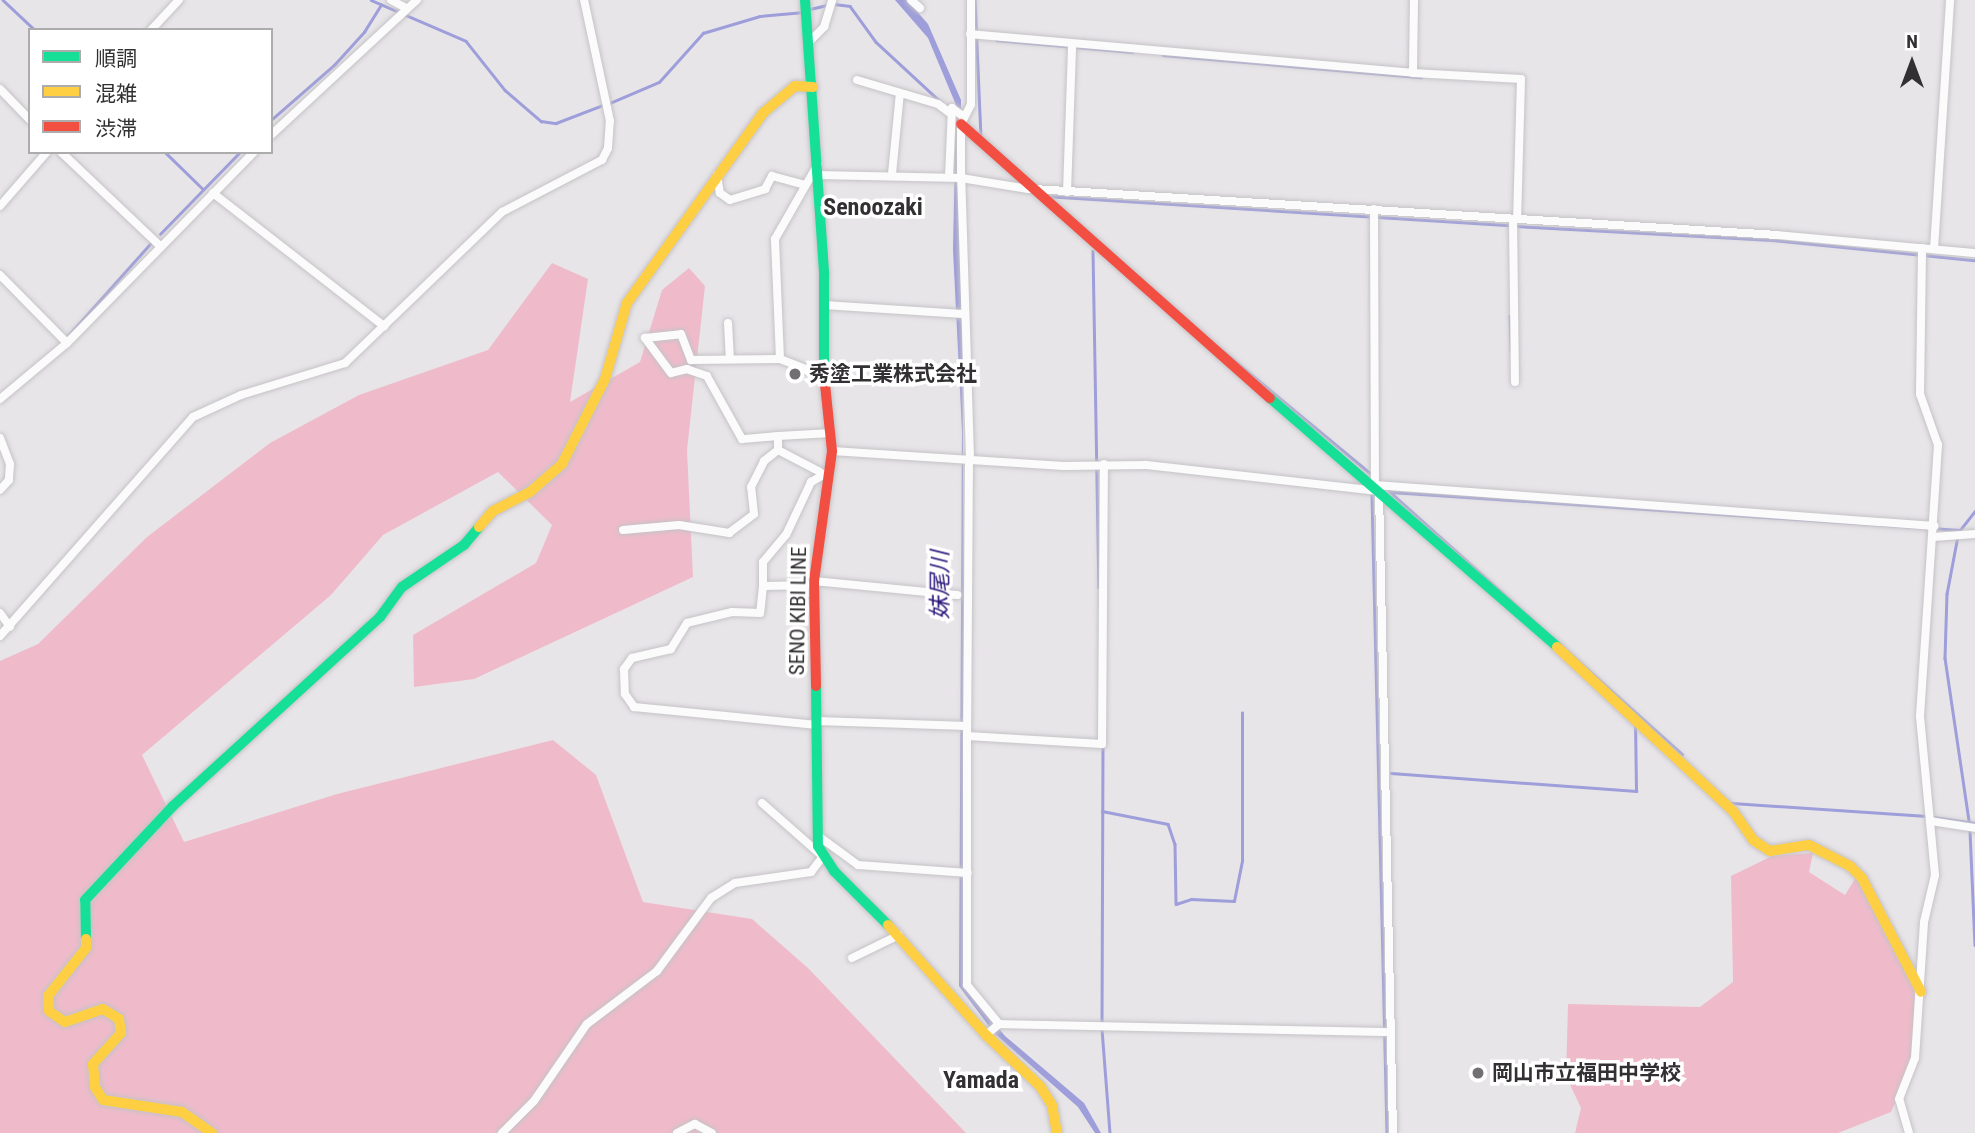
<!DOCTYPE html>
<meta charset="utf-8">
<style>
body{margin:0}
#map{position:relative;width:1975px;height:1133px;overflow:hidden;background:#e8e5e9;font-family:"Roboto Condensed","Noto Sans JP",sans-serif}
div>[style]{position:absolute}
[style*='--x']{left:calc(var(--x)*1px);top:calc(var(--y)*1px);width:calc(var(--w)*1px);rotate:calc(var(--a)*1deg)}
.green>*{inset:0;background:#efbbca}
.water>*{inset:0;background:#9e9eda}
.stream>*{height:2.5px;margin:-1.25px;padding:0 1.25px;transform-origin:1.25px;border-radius:1.25px;background:#9e9eda}
.roads{filter:drop-shadow(0 0 2px #c5c3c6) drop-shadow(0 0 2px #c5c3c6)}
.street>*{height:8px;margin:-4px;padding:0 4px;transform-origin:4px;border-radius:4px;background:#fcfbfc}
.fast>*{height:10px;margin:-5px;padding:0 5px;transform-origin:5px;border-radius:5px;background:#16e098}
.slow>*{height:10px;margin:-5px;padding:0 5px;transform-origin:5px;border-radius:5px;background:#ffcf43}
.jam>*{height:10px;margin:-5px;padding:0 5px;transform-origin:5px;border-radius:5px;background:#f24e42}
.dots>*{width:19px;height:19px;translate:-50% -50%;box-sizing:border-box;border:4px solid #fff;border-radius:50%}
span{translate:-50% -50%;white-space:nowrap;text-align:center;line-height:1.15;-webkit-text-stroke:7px #fff;paint-order:stroke}
.poi-label{font-size:21px;color:#323032;font-weight:700}
.left{translate:0 -50%;text-align:left}
.street-label{font-size:21px;color:#323032}
.water-label{font-size:23px;color:#2c187b;font-style:italic}
.quarter-label{font-size:24px;color:#323032;font-weight:700}
.legend{position:absolute;left:28px;top:28px;width:245px;height:126px;box-sizing:border-box;background:#fff;border:2px solid #adacad;margin:0;padding:9px 12px;list-style:none;font-size:21px;color:#323032}
.legend li{display:flex;align-items:center;gap:14px;height:35px}
.legend b{width:35px;border:2px solid #adacad}
.north{position:absolute;left:1877px;top:28px;width:70px;height:70px;-webkit-text-stroke:5px #fff;paint-order:stroke;rotate:0deg;font-size:19px;font-weight:700;line-height:28px;text-align:center;color:#323032}
.north::after{content:'';display:block;margin:auto;width:24px;height:32px;background:#323032;clip-path:polygon(50% 0,100% 100%,50% 72%,0 100%)}
</style>
<div id="map">
<div class="green">
<div style="clip-path:polygon(552px 263px,588px 279px,570px 402px,640px 362px,662px 290px,689px 268px,705px 286px,687px 450px,693px 577px,474px 679px,414px 687px,413px 635px,536px 563px,552px 525px,498px 472px,383px 535px,331px 595px,142px 755px,184px 842px,337px 794px,553px 740px,596px 775px,643px 902px,752px 919px,808px 968px,966px 1133px,0 1133px,0 661px,38px 644px,147px 537px,270px 443px,359px 395px,488px 350px)"></div>
<div style="clip-path:polygon(1813px 853px,1809px 872px,1845px 895px,1856px 877px,1918px 992px,1910px 1068px,1891px 1112px,1838px 1133px,1575px 1133px,1581px 1108px,1566px 1076px,1568px 1004px,1700px 1007px,1733px 982px,1731px 876px,1772px 856px)"></div>
</div>
<div class="water">
<div style="clip-path:polygon(895px 0,907px 0,928px 24px,961px 100px,966px 989px,1005px 1036px,1084px 1103px,1101px 1133px,1095px 1133px,1078px 1107px,994px 1033px,959px 986px,962px 431px,953px 250px,956px 105px,928px 38px)"></div>
</div>
<div class="stream">
<div style="--x:3;--y:0;--w:44;--a:43.2"></div>
<div style="--x:371;--y:0;--w:103;--a:23.3"></div>
<div style="--x:466;--y:41;--w:63;--a:51.5"></div>
<div style="--x:505;--y:90;--w:48;--a:40.7"></div>
<div style="--x:541;--y:121;--w:15;--a:8"></div>
<div style="--x:556;--y:123;--w:50;--a:-21"></div>
<div style="--x:975;--y:0;--w:136;--a:87.5"></div>
<div style="--x:834;--y:4;--w:16;--a:7"></div>
<div style="--x:850;--y:6;--w:44;--a:54.2"></div>
<div style="--x:876;--y:42;--w:90;--a:42.7"></div>
<div style="--x:810;--y:9;--w:17;--a:-13"></div>
<div style="--x:996;--y:40;--w:137;--a:5"></div>
<div style="--x:1163;--y:55;--w:259;--a:4.9"></div>
<div style="--x:610;--y:103;--w:53;--a:-23.2"></div>
<div style="--x:659;--y:82;--w:66;--a:-48.1"></div>
<div style="--x:703;--y:33;--w:59;--a:-16.6"></div>
<div style="--x:760;--y:16;--w:44;--a:-5.2"></div>
<div style="--x:271;--y:120;--w:84;--a:-41.1"></div>
<div style="--x:334;--y:65;--w:45;--a:-47.7"></div>
<div style="--x:364;--y:32;--w:32;--a:-58"></div>
<div style="--x:989;--y:144;--w:64;--a:42.5"></div>
<div style="--x:165;--y:152;--w:53;--a:44.2"></div>
<div style="--x:1041;--y:192;--w:87;--a:41.7"></div>
<div style="--x:1045;--y:196;--w:466;--a:3.6"></div>
<div style="--x:1516;--y:226;--w:257;--a:3.1"></div>
<div style="--x:1773;--y:240;--w:203;--a:5.7"></div>
<div style="--x:160;--y:234;--w:115;--a:-45.7"></div>
<div style="--x:1093;--y:251;--w:336;--a:89"></div>
<div style="--x:1510;--y:316;--w:35;--a:88"></div>
<div style="--x:66;--y:338;--w:126;--a:-48.2"></div>
<div style="--x:1217;--y:346;--w:200;--a:39.7"></div>
<div style="--x:1389;--y:491;--w:394;--a:41.9"></div>
<div style="--x:1391;--y:492;--w:570;--a:3.82"></div>
<div style="--x:1372;--y:495;--w:638;--a:88.65"></div>
<div style="--x:1960;--y:530;--w:24;--a:-52"></div>
<div style="--x:1958;--y:536;--w:59;--a:100.7"></div>
<div style="--x:1947;--y:594;--w:64;--a:91.8"></div>
<div style="--x:1945;--y:658;--w:165;--a:81.6"></div>
<div style="--x:1103;--y:744;--w:285;--a:90.2"></div>
<div style="--x:1102;--y:1029;--w:104;--a:85.6"></div>
<div style="--x:1391;--y:773;--w:246;--a:4.2"></div>
<div style="--x:1636;--y:791;--w:69;--a:-90.8"></div>
<div style="--x:1732;--y:803;--w:195;--a:3.8"></div>
<div style="--x:1102;--y:811;--w:67;--a:11.1"></div>
<div style="--x:1168;--y:824;--w:21;--a:71"></div>
<div style="--x:1175;--y:844;--w:60;--a:89"></div>
<div style="--x:1176;--y:904;--w:16;--a:-18"></div>
<div style="--x:1191;--y:899;--w:43;--a:2.7"></div>
<div style="--x:1234;--y:901;--w:41;--a:-78.7"></div>
<div style="--x:1242;--y:861;--w:148;--a:-90"></div>
<div style="--x:1933;--y:817;--w:42;--a:8.1"></div>
<div style="--x:1970;--y:831;--w:114;--a:87.5"></div>
</div>
<div class="roads">
<div class="street">
<div style="--x:391;--y:0;--w:17;--a:28"></div>
<div style="--x:911;--y:0;--w:12;--a:42"></div>
<div style="--x:1414;--y:0;--w:73;--a:90.8"></div>
<div style="--x:1413;--y:73;--w:108;--a:3.2"></div>
<div style="--x:1521;--y:79;--w:140;--a:91.6"></div>
<div style="--x:151;--y:30;--w:41;--a:-47"></div>
<div style="--x:970;--y:34;--w:445;--a:5"></div>
<div style="--x:808;--y:43;--w:23;--a:-45"></div>
<div style="--x:824;--y:27;--w:28;--a:-73"></div>
<div style="--x:857;--y:80;--w:84;--a:16.5"></div>
<div style="--x:938;--y:104;--w:15;--a:37"></div>
<div style="--x:0;--y:89;--w:43;--a:45.9"></div>
<div style="--x:271;--y:135;--w:199;--a:-42.8"></div>
<div style="--x:61;--y:152;--w:135;--a:43.5"></div>
<div style="--x:892;--y:174;--w:81;--a:-84.4"></div>
<div style="--x:717;--y:175;--w:18;--a:81"></div>
<div style="--x:720;--y:193;--w:12;--a:35"></div>
<div style="--x:730;--y:200;--w:37;--a:-17"></div>
<div style="--x:765;--y:189;--w:15;--a:-62"></div>
<div style="--x:772;--y:176;--w:31;--a:15"></div>
<div style="--x:818;--y:175;--w:143;--a:1.2"></div>
<div style="--x:961;--y:178;--w:68;--a:9.3"></div>
<div style="--x:949;--y:177;--w:69;--a:-87.5"></div>
<div style="--x:952;--y:108;--w:15;--a:37"></div>
<div style="--x:1034;--y:189;--w:744;--a:3.54"></div>
<div style="--x:1777;--y:235;--w:199;--a:5.2"></div>
<div style="--x:1067;--y:192;--w:145;--a:-88"></div>
<div style="--x:213;--y:193;--w:217;--a:37.9"></div>
<div style="--x:0;--y:206;--w:72;--a:-49"></div>
<div style="--x:1374;--y:209;--w:276;--a:89.8"></div>
<div style="--x:1375;--y:485;--w:561;--a:4.19"></div>
<div style="--x:1513;--y:219;--w:163;--a:89.3"></div>
<div style="--x:1934;--y:249;--w:250;--a:-86.3"></div>
<div style="--x:0;--y:275;--w:95;--a:45.4"></div>
<div style="--x:824;--y:305;--w:139;--a:3.7"></div>
<div style="--x:728;--y:323;--w:36;--a:87"></div>
<div style="--x:780;--y:359;--w:120;--a:-92.4"></div>
<div style="--x:775;--y:239;--w:86;--a:-60.2"></div>
<div style="--x:0;--y:399;--w:87;--a:-39.9"></div>
<div style="--x:67;--y:343;--w:267;--a:-45.6"></div>
<div style="--x:778;--y:436;--w:36;--a:175"></div>
<div style="--x:742;--y:439;--w:72;--a:-119.1"></div>
<div style="--x:707;--y:376;--w:21;--a:-161"></div>
<div style="--x:687;--y:369;--w:16;--a:166"></div>
<div style="--x:671;--y:373;--w:44;--a:-126.6"></div>
<div style="--x:645;--y:338;--w:36;--a:-6"></div>
<div style="--x:681;--y:334;--w:28;--a:69"></div>
<div style="--x:691;--y:360;--w:89;--a:-0.6"></div>
<div style="--x:780;--y:359;--w:47;--a:21.1"></div>
<div style="--x:0;--y:438;--w:28;--a:69"></div>
<div style="--x:10;--y:464;--w:16;--a:94"></div>
<div style="--x:9;--y:480;--w:13;--a:132"></div>
<div style="--x:778;--y:450;--w:47;--a:27.6"></div>
<div style="--x:832;--y:451;--w:232;--a:3.7"></div>
<div style="--x:1064;--y:466;--w:82;--a:-0.7"></div>
<div style="--x:1146;--y:465;--w:232;--a:6.4"></div>
<div style="--x:969;--y:458;--w:278;--a:90.4"></div>
<div style="--x:967;--y:736;--w:135;--a:3.4"></div>
<div style="--x:1102;--y:744;--w:280;--a:-89.6"></div>
<div style="--x:970;--y:458;--w:280;--a:-91.8"></div>
<div style="--x:961;--y:178;--w:54;--a:-90"></div>
<div style="--x:961;--y:124;--w:22;--a:-63"></div>
<div style="--x:971;--y:104;--w:104;--a:-90"></div>
<div style="--x:1379;--y:491;--w:642;--a:88.75"></div>
<div style="--x:623;--y:530;--w:56;--a:-5.1"></div>
<div style="--x:679;--y:525;--w:51;--a:9.1"></div>
<div style="--x:729;--y:533;--w:31;--a:-37"></div>
<div style="--x:754;--y:514;--w:27;--a:-96"></div>
<div style="--x:751;--y:487;--w:29;--a:-63"></div>
<div style="--x:764;--y:461;--w:18;--a:-38"></div>
<div style="--x:778;--y:450;--w:14;--a:-90"></div>
<div style="--x:778;--y:436;--w:53;--a:-3.2"></div>
<div style="--x:1933;--y:537;--w:42;--a:-4.1"></div>
<div style="--x:814;--y:581;--w:144;--a:5.6"></div>
<div style="--x:814;--y:585;--w:51;--a:178.9"></div>
<div style="--x:763;--y:586;--w:27;--a:96"></div>
<div style="--x:760;--y:613;--w:28;--a:-178"></div>
<div style="--x:732;--y:612;--w:46;--a:166.3"></div>
<div style="--x:687;--y:623;--w:31;--a:122"></div>
<div style="--x:671;--y:649;--w:40;--a:167"></div>
<div style="--x:632;--y:658;--w:14;--a:126"></div>
<div style="--x:624;--y:669;--w:25;--a:88"></div>
<div style="--x:625;--y:694;--w:16;--a:55"></div>
<div style="--x:634;--y:707;--w:184;--a:5.6"></div>
<div style="--x:763;--y:586;--w:24;--a:-90"></div>
<div style="--x:763;--y:562;--w:35;--a:-50"></div>
<div style="--x:786;--y:535;--w:59;--a:-64.7"></div>
<div style="--x:811;--y:482;--w:22;--a:-30"></div>
<div style="--x:0;--y:613;--w:17;--a:54"></div>
<div style="--x:0;--y:636;--w:292;--a:-48.6"></div>
<div style="--x:193;--y:417;--w:53;--a:-24.6"></div>
<div style="--x:241;--y:395;--w:109;--a:-17.1"></div>
<div style="--x:345;--y:363;--w:218;--a:-43.9"></div>
<div style="--x:502;--y:212;--w:113;--a:-27.5"></div>
<div style="--x:602;--y:160;--w:13;--a:-63"></div>
<div style="--x:608;--y:148;--w:27;--a:-86"></div>
<div style="--x:610;--y:121;--w:124;--a:-102.1"></div>
<div style="--x:817;--y:721;--w:150;--a:1.9"></div>
<div style="--x:967;--y:736;--w:249;--a:90"></div>
<div style="--x:967;--y:985;--w:50;--a:50.6"></div>
<div style="--x:762;--y:803;--w:76;--a:41.3"></div>
<div style="--x:1930;--y:821;--w:46;--a:8.8"></div>
<div style="--x:817;--y:835;--w:51;--a:36.2"></div>
<div style="--x:858;--y:865;--w:110;--a:4.2"></div>
<div style="--x:852;--y:958;--w:52;--a:-26.1"></div>
<div style="--x:986;--y:1035;--w:17;--a:-40"></div>
<div style="--x:999;--y:1024;--w:392;--a:1.2"></div>
<div style="--x:502;--y:1133;--w:45;--a:-45"></div>
<div style="--x:534;--y:1101;--w:93;--a:-55.5"></div>
<div style="--x:587;--y:1024;--w:88;--a:-37.1"></div>
<div style="--x:657;--y:971;--w:91;--a:-53.5"></div>
<div style="--x:711;--y:898;--w:28;--a:-32"></div>
<div style="--x:735;--y:883;--w:77;--a:-8.2"></div>
<div style="--x:811;--y:872;--w:18;--a:-52"></div>
<div style="--x:677;--y:1133;--w:20;--a:-27"></div>
<div style="--x:695;--y:1124;--w:19;--a:28"></div>
<div style="--x:1909;--y:1133;--w:35;--a:-106"></div>
<div style="--x:1899;--y:1099;--w:44;--a:-68.7"></div>
<div style="--x:1915;--y:1058;--w:136;--a:-86.2"></div>
<div style="--x:1924;--y:922;--w:48;--a:-76.8"></div>
<div style="--x:1935;--y:875;--w:160;--a:-95.4"></div>
<div style="--x:1920;--y:716;--w:272;--a:-86.2"></div>
<div style="--x:1938;--y:445;--w:54;--a:-109.4"></div>
<div style="--x:1920;--y:394;--w:146;--a:-89.2"></div>
</div>
<div class="fast">
<div style="--x:805;--y:0;--w:276;--a:86"></div>
<div style="--x:824;--y:275;--w:100;--a:90"></div>
<div style="--x:1270;--y:398;--w:380;--a:40.9"></div>
<div style="--x:816;--y:686;--w:160;--a:89.3"></div>
<div style="--x:818;--y:846;--w:30;--a:57"></div>
<div style="--x:834;--y:871;--w:76;--a:45"></div>
<div style="--x:86;--y:939;--w:39;--a:-91"></div>
<div style="--x:85;--y:900;--w:129;--a:-46.9"></div>
<div style="--x:173;--y:806;--w:280;--a:-42.4"></div>
<div style="--x:380;--y:617;--w:37;--a:-54"></div>
<div style="--x:402;--y:587;--w:75;--a:-34.1"></div>
<div style="--x:464;--y:545;--w:23;--a:-50"></div>
</div>
<div class="slow">
<div style="--x:479;--y:527;--w:21;--a:-49"></div>
<div style="--x:493;--y:511;--w:42;--a:-27.2"></div>
<div style="--x:530;--y:492;--w:43;--a:-41.2"></div>
<div style="--x:562;--y:464;--w:95;--a:-63.2"></div>
<div style="--x:605;--y:379;--w:79;--a:-73.9"></div>
<div style="--x:627;--y:303;--w:234;--a:-54.4"></div>
<div style="--x:763;--y:113;--w:42;--a:-40.2"></div>
<div style="--x:795;--y:86;--w:18;--a:3"></div>
<div style="--x:1557;--y:647;--w:241;--a:43"></div>
<div style="--x:1733;--y:811;--w:35;--a:55"></div>
<div style="--x:1753;--y:840;--w:20;--a:33"></div>
<div style="--x:1770;--y:851;--w:39;--a:-9"></div>
<div style="--x:1809;--y:845;--w:46;--a:27.1"></div>
<div style="--x:1850;--y:866;--w:17;--a:45"></div>
<div style="--x:1862;--y:878;--w:128;--a:62.6"></div>
<div style="--x:888;--y:925;--w:147;--a:48.3"></div>
<div style="--x:986;--y:1035;--w:74;--a:43.4"></div>
<div style="--x:1040;--y:1086;--w:22;--a:58"></div>
<div style="--x:1052;--y:1105;--w:28;--a:80"></div>
<div style="--x:86;--y:939;--w:9;--a:90"></div>
<div style="--x:86;--y:948;--w:61;--a:128.4"></div>
<div style="--x:48;--y:996;--w:15;--a:86"></div>
<div style="--x:49;--y:1011;--w:19;--a:35"></div>
<div style="--x:65;--y:1022;--w:40;--a:-18.9"></div>
<div style="--x:103;--y:1009;--w:19;--a:32"></div>
<div style="--x:119;--y:1019;--w:14;--a:82"></div>
<div style="--x:121;--y:1033;--w:42;--a:132.1"></div>
<div style="--x:93;--y:1064;--w:23;--a:85"></div>
<div style="--x:95;--y:1087;--w:15;--a:58"></div>
<div style="--x:103;--y:1100;--w:80;--a:8.6"></div>
<div style="--x:182;--y:1112;--w:37;--a:35"></div>
</div>
<div class="jam">
<div style="--x:961;--y:124;--w:413;--a:41.6"></div>
<div style="--x:816;--y:686;--w:105;--a:-91.1"></div>
<div style="--x:814;--y:581;--w:131;--a:-82.1"></div>
<div style="--x:832;--y:451;--w:76;--a:-96"></div>
</div>
</div>
<div class="dots">
<div style="left:795px;top:374px;background:#726f72"></div>
<div style="left:1478px;top:1073px;background:#726f72"></div>
</div>
<div class="poi-label">
<span class="left" style="left:809px;top:374px">秀塗工業株式会社</span>
<span class="left" style="left:1492px;top:1073px">岡山市立福田中学校</span>
</div>
<div class="street-label">
<span style="left:798px;top:611px;rotate:-89deg">SENO KIBI LINE</span>
</div>
<div class="water-label">
<span style="left:941px;top:585px;rotate:-90deg">妹尾川</span>
</div>
<div class="quarter-label">
<span style="left:873px;top:208px">Senoozaki</span>
<span style="left:981px;top:1081px">Yamada</span>
</div>
<ul class="legend">
<li><b style="height:9px;background:#16e098"></b>順調</li>
<li><b style="height:9px;background:#ffcf43"></b>混雑</li>
<li><b style="height:9px;background:#f24e42"></b>渋滞</li>
</ul>
<div class="north">N</div>
</div>
